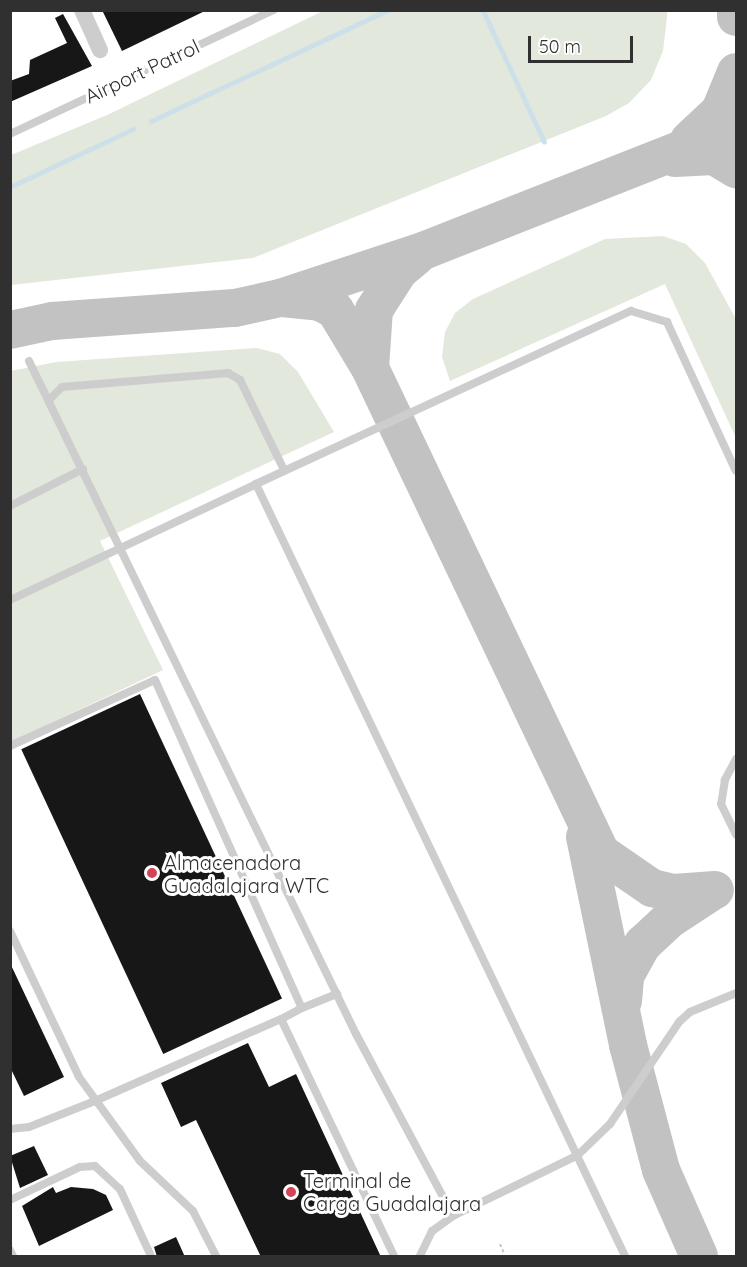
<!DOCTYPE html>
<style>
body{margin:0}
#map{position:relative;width:747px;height:1267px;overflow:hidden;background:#fff;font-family:Quicksand,sans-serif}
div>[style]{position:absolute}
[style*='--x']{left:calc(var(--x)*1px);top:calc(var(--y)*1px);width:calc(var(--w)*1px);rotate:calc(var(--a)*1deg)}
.green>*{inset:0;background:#e3e8dc}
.stream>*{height:4.5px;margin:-2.25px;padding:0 2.25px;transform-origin:2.25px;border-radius:2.25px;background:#cde0e9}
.taxiway>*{height:38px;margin:-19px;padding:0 19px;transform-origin:19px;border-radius:19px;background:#c2c2c2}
.building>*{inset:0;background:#171717;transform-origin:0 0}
.path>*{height:2px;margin-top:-1px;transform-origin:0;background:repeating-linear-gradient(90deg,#c7c7c7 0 3px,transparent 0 6px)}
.lane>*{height:8px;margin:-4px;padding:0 4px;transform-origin:4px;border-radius:4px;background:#cdcdcd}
.street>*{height:16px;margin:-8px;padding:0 8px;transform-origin:8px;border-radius:8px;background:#cdcdcd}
.dots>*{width:16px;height:16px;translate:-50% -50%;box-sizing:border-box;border:3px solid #fff;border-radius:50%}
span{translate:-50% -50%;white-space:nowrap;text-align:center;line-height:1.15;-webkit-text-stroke:6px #fff;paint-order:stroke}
.street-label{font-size:20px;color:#303030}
.poi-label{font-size:20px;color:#303030}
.left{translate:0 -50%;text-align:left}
.frame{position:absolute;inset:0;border:12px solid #303030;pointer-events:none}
.scale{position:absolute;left:528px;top:36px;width:105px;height:27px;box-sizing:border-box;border:3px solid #303030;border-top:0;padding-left:8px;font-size:18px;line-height:21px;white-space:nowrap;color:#303030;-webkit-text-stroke:4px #fff;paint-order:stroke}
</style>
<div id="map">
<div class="green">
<div style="clip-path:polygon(325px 10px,667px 10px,667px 17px,663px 51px,651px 80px,629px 103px,606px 116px,253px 258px,11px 285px,11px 155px,107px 115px)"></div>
<div style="clip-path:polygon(663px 236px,686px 244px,705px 263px,736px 319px,736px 438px,665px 284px,450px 381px,442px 357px,445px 332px,455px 313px,473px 299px,605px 239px)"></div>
<div style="clip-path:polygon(257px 348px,280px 354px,298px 372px,334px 432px,100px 541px,163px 670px,11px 742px,11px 371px,56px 362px)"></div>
</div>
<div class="stream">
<div style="--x:483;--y:10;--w:145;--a:65"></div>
<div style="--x:151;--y:121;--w:262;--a:-25.1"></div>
<div style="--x:10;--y:187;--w:136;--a:-25.2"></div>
</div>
<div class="taxiway">
<div style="--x:736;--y:10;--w:7;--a:90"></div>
<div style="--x:689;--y:140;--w:42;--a:-43.1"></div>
<div style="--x:720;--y:111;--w:42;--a:-67.7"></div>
<div style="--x:675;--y:158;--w:39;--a:-3"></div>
<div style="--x:714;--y:156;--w:26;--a:31"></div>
<div style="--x:282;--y:298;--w:38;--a:6"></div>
<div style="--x:320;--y:302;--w:17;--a:28"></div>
<div style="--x:335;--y:310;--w:68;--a:58.9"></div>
<div style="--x:370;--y:368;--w:58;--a:-86.1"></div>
<div style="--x:374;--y:310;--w:46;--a:-57.3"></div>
<div style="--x:399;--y:271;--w:23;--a:-40"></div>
<div style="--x:10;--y:330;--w:43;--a:-12.1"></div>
<div style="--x:52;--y:321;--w:183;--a:-4.1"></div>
<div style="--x:235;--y:308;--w:46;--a:-12.5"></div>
<div style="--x:280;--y:298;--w:151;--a:-18.2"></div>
<div style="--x:423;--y:251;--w:336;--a:-21.5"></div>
<div style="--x:370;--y:368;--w:537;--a:64.53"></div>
<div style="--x:601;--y:853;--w:62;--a:34.5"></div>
<div style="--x:652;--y:888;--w:23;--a:13"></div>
<div style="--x:674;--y:893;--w:41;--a:-4.2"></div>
<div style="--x:585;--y:837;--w:212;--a:78.3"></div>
<div style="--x:628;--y:1045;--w:129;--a:75.2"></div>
<div style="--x:661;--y:1170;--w:94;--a:66.2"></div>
<div style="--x:623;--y:1001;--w:25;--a:-85"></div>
<div style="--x:625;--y:976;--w:37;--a:-61"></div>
<div style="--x:643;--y:944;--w:37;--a:-43"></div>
<div style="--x:670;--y:919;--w:51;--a:-33.1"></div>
</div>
<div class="building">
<div style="clip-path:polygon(102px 10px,207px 10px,122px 51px)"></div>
<div style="clip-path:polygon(63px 14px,92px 66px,10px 102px,10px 81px,29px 74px,30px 60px,67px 43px,55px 18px)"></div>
<div style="left:140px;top:694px;width:336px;height:131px;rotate:65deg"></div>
<div style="clip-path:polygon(10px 963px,64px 1077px,24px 1096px,10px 1067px)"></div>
<div style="clip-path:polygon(248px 1043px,269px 1087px,296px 1074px,381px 1257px,261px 1257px,196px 1120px,181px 1127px,161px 1083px)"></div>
<div style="clip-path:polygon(34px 1146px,48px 1175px,20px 1188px,10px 1156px)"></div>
<div style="clip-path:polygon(53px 1187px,56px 1193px,71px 1187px,93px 1189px,106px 1195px,113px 1210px,39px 1246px,22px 1206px)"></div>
<div style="clip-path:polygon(176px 1237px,185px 1257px,157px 1257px,154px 1247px)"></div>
</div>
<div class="path">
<div style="--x:500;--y:1244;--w:13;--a:67"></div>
</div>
<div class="lane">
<div style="--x:10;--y:134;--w:292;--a:-25.2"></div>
<div style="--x:29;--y:361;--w:748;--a:64.09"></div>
<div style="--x:356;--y:1034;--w:206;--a:61.9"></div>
<div style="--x:453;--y:1216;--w:26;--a:144"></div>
<div style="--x:432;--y:1231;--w:28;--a:116"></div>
<div style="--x:49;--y:400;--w:18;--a:-45"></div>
<div style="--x:62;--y:387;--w:167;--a:-4.8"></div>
<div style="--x:228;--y:373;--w:14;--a:30"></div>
<div style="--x:240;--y:380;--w:100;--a:63.9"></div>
<div style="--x:10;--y:506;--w:82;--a:-26.9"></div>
<div style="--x:10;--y:600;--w:272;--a:-25.2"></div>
<div style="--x:10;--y:746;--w:159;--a:-24.5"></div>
<div style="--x:155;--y:680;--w:359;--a:65.9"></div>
<div style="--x:302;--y:1008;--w:24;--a:152"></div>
<div style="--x:736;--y:759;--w:24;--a:118"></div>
<div style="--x:725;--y:780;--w:24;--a:99"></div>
<div style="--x:721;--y:804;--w:34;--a:64"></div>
<div style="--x:10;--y:931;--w:161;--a:64.7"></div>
<div style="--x:79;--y:1077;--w:104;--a:54"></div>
<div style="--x:140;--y:1161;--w:73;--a:43.3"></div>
<div style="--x:193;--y:1211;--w:51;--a:62.9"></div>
<div style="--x:302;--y:1008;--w:38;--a:-22"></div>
<div style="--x:10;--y:1129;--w:19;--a:-6"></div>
<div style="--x:29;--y:1127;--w:71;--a:-21.5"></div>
<div style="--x:95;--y:1101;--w:203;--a:-23.8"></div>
<div style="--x:281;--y:1019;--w:263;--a:64.5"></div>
<div style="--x:10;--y:1200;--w:77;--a:-25.2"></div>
<div style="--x:80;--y:1167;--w:15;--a:-4"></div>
<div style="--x:95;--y:1166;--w:34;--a:43"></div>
<div style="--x:120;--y:1189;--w:74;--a:65.2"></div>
<div style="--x:453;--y:1216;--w:139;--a:-26"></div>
<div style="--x:578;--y:1155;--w:45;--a:-44.1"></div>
<div style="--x:610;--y:1124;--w:123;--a:-55.9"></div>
<div style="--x:679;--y:1022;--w:15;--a:-42"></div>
<div style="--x:690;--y:1012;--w:50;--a:-22.4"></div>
<div style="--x:10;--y:1250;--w:7;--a:63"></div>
<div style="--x:625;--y:1256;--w:856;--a:-115.55"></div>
<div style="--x:256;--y:484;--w:413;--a:-24.8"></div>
<div style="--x:631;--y:311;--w:38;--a:17"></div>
<div style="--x:667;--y:322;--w:164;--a:65.2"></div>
</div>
<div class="street">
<div style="--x:82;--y:10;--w:44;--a:65.8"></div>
</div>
<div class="dots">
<div style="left:152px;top:873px;background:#d44457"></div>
<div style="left:291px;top:1192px;background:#d44457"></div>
</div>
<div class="street-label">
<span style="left:142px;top:71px;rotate:-25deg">Airport Patrol</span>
</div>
<div class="poi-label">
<span class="left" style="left:164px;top:874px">Almacenadora<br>Guadalajara WTC</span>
<span class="left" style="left:303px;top:1192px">Terminal de<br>Carga Guadalajara</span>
</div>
<div class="frame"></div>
<div class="scale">50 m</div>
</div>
